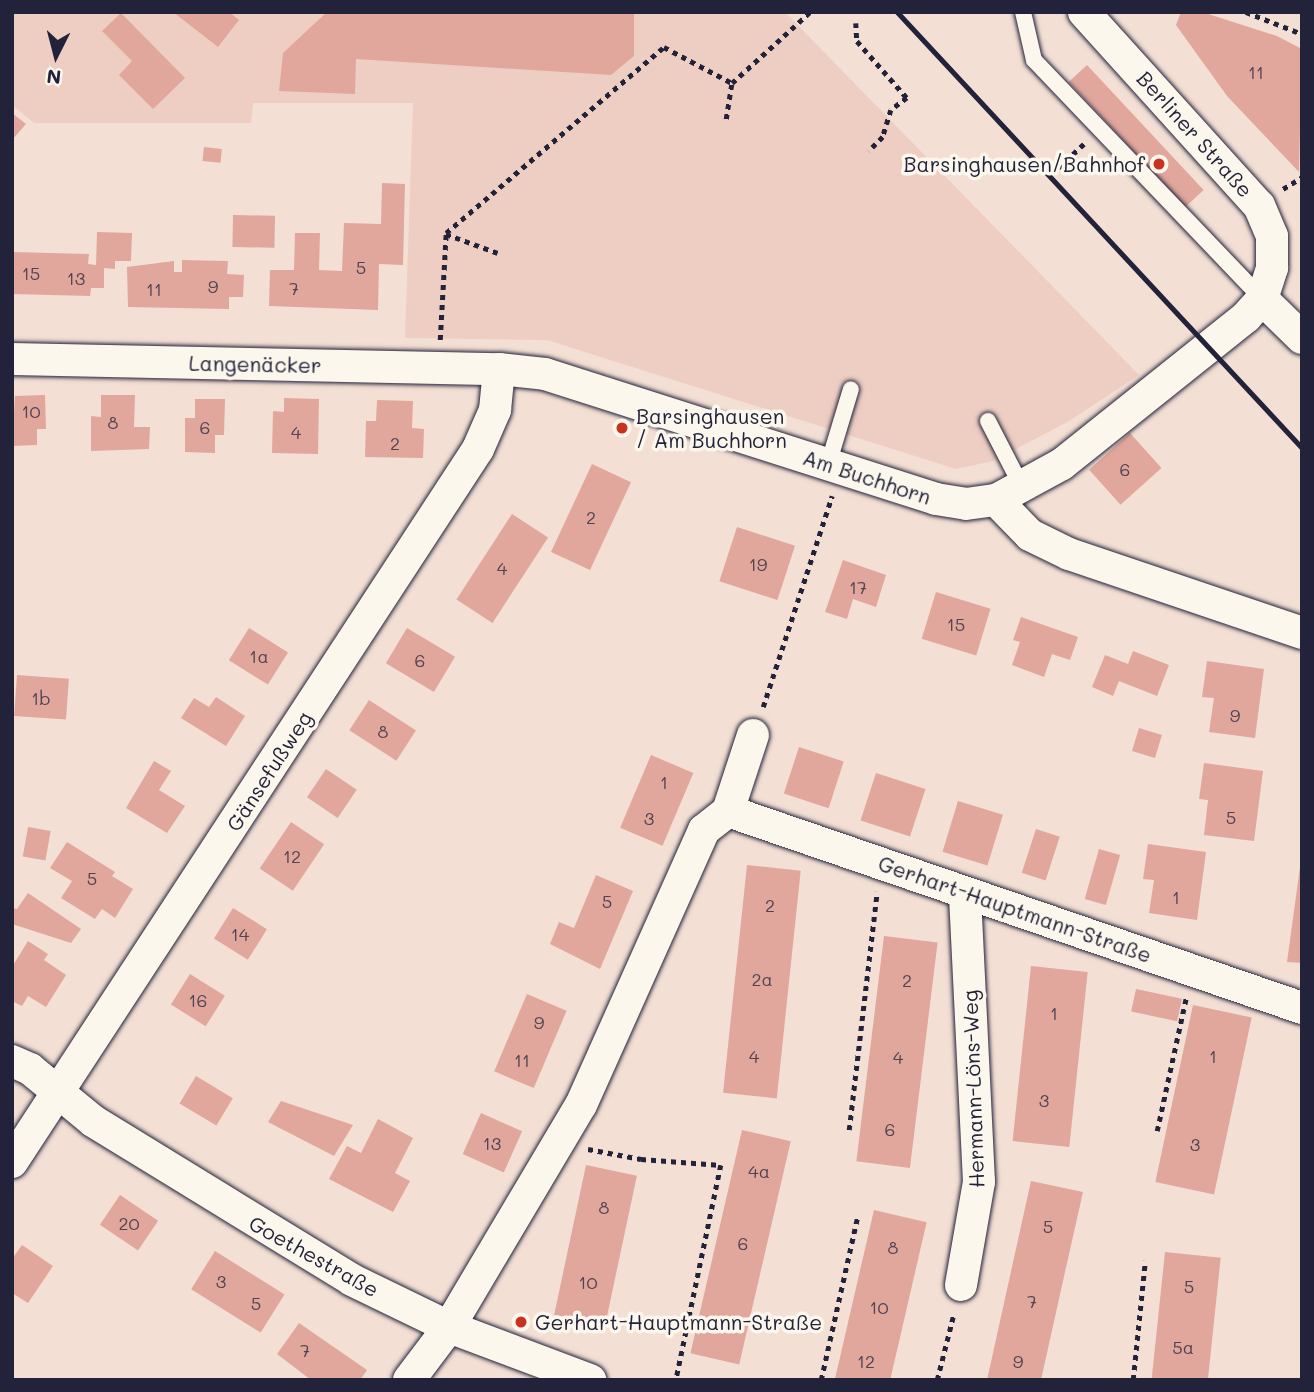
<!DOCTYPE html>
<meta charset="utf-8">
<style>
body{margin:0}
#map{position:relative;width:1314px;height:1392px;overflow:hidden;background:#f3dfd4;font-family:Mali,sans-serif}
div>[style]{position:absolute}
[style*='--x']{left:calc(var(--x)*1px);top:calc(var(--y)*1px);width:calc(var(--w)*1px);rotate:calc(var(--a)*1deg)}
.built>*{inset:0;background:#eecec3}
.building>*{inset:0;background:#e1a79c;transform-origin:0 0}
.path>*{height:4.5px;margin-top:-2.25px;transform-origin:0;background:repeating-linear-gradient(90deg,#22223b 0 5px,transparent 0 10px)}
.roads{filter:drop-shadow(0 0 2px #22223b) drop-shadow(0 0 2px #22223b)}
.service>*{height:16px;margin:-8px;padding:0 8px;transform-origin:8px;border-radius:8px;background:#fbf7ec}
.minor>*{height:32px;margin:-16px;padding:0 16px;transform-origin:16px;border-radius:16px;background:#fbf7ec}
.rail>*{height:5px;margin:-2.5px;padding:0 2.5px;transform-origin:2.5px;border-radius:2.5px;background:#22223b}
.dots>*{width:19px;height:19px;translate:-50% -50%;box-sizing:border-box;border:4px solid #fbf7ec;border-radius:50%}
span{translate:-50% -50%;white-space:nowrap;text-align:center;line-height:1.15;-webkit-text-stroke:7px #fbf7ec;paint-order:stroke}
.number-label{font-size:18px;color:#524353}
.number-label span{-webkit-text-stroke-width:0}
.street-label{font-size:21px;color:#22223b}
.poi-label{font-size:21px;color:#22223b}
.right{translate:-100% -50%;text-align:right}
.left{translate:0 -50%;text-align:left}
.frame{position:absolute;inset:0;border:14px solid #22223b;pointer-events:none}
.north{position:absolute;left:21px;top:21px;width:70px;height:70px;-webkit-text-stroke:5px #fbf7ec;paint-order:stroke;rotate:186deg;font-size:19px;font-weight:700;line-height:28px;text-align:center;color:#22223b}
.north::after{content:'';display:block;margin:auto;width:24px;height:32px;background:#22223b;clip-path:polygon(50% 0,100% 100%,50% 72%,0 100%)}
</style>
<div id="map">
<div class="built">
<div style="clip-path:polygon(12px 12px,785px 12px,1139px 375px,1069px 421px,993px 461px,956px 469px,547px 340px,405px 338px,413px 103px,253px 103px,251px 123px,34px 123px,12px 105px)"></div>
</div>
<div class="building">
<div style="clip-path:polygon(173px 12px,229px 12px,239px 20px,218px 47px)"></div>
<div style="clip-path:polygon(327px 12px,634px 12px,634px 56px,611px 75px,356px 59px,355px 94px,279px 91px,283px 53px)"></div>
<div style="clip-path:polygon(1181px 12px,1202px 12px,1277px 36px,1302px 49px,1299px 172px,1227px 96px,1176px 25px)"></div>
<div style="clip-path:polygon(121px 13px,185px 78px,153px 109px,119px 75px,132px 61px,102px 31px)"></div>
<div style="left:1087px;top:65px;width:171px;height:25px;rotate:47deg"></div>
<div style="clip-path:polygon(12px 113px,26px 124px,12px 140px)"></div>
<div style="left:204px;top:147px;width:18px;height:14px;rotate:6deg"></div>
<div style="clip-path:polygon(382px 183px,405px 184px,403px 265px,379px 264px,378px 310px,269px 306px,270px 270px,294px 270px,295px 233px,320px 233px,319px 270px,342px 271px,344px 223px,381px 224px)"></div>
<div style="left:233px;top:215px;width:42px;height:32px;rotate:1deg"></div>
<div style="clip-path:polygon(97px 232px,132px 233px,131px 261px,115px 261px,115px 269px,104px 268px,104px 288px,91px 288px,90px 296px,12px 294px,12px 252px,89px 254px,88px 264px,96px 265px)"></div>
<div style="clip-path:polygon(182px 260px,228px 261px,227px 274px,244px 275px,243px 297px,229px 297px,229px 309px,128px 307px,127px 267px,174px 261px,174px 272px,182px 272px)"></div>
<div style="clip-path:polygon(45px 395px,46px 429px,37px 429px,37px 445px,12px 446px,15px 396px)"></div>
<div style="clip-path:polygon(101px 395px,135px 395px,134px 427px,150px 427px,149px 449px,91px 451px,91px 416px,101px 417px)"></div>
<div style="clip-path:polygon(284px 398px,319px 399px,318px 454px,272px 453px,273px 411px,284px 412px)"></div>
<div style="clip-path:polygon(195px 399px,225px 399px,224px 435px,215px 435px,215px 453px,185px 452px,185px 418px,195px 418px)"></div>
<div style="clip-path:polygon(377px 400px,413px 401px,412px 428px,424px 429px,423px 458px,365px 457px,366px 421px,376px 421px)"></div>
<div style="left:1130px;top:433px;width:47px;height:55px;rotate:48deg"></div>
<div style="left:592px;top:464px;width:43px;height:97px;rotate:25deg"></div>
<div style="left:512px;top:514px;width:43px;height:102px;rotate:33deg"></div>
<div style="left:737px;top:527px;width:61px;height:57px;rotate:18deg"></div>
<div style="clip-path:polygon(843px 560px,886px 575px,876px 607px,853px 599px,847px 619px,825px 612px)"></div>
<div style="left:936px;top:592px;width:57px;height:49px;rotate:17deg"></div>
<div style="clip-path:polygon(1021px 617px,1078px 637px,1070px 660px,1052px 654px,1044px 677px,1012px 665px,1020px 642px,1013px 640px)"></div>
<div style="left:249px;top:628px;width:46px;height:38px;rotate:32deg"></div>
<div style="left:407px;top:628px;width:56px;height:41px;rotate:31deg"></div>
<div style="clip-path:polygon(1133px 651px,1169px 665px,1157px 696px,1119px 681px,1113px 696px,1092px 687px,1105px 655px,1128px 664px)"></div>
<div style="clip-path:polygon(1207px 661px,1264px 669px,1255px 738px,1209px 732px,1214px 698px,1202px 697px)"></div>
<div style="left:17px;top:675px;width:52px;height:41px;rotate:4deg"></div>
<div style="clip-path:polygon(216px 697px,245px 716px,226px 746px,181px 718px,194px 698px,209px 707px)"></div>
<div style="left:369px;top:700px;width:56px;height:36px;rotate:33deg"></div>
<div style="left:1139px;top:728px;width:24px;height:24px;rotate:17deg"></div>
<div style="left:799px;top:747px;width:47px;height:49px;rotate:18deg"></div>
<div style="left:651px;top:755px;width:46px;height:79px;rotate:23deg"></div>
<div style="clip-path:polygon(154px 761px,171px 771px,159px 790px,185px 806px,167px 833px,126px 808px)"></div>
<div style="clip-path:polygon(1204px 763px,1263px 771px,1254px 841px,1204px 835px,1208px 800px,1199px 799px)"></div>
<div style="left:326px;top:769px;width:37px;height:34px;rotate:34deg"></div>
<div style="left:876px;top:773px;width:52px;height:50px;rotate:18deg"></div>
<div style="left:958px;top:801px;width:47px;height:53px;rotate:17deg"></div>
<div style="left:291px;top:822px;width:40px;height:56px;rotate:34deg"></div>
<div style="left:28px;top:827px;width:23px;height:30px;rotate:10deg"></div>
<div style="left:1036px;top:829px;width:25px;height:46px;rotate:18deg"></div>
<div style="clip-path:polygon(67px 842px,115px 872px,112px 876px,133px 889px,115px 918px,102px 909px,95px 919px,61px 898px,72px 881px,50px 868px)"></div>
<div style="clip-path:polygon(1148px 844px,1206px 852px,1197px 920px,1149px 913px,1154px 880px,1143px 879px)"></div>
<div style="left:1099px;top:849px;width:22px;height:52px;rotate:16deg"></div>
<div style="left:747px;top:865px;width:54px;height:229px;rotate:6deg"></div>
<div style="clip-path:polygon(1300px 867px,1302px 867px,1302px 963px,1287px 962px)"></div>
<div style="clip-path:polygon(596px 875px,633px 891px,600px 969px,550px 944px,559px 922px,574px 928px)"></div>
<div style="clip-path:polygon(28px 893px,81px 929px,71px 943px,12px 924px,12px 908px,17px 909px)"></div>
<div style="left:233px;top:908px;width:40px;height:36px;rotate:32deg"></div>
<div style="left:884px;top:936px;width:54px;height:227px;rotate:7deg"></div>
<div style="clip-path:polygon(28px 941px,48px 954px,44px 960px,66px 975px,46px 1007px,28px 996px,22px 1006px,12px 1001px,12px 967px)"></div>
<div style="left:1031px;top:966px;width:57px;height:176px;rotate:6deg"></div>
<div style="left:190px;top:974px;width:41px;height:36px;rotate:32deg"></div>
<div style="left:1136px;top:989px;width:47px;height:23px;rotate:12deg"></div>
<div style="left:527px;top:994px;width:43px;height:84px;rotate:23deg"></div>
<div style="left:1193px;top:1005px;width:60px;height:181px;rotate:12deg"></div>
<div style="left:196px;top:1076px;width:43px;height:32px;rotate:31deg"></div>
<div style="clip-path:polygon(281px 1101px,353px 1125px,334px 1156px,268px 1122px)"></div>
<div style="left:481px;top:1113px;width:45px;height:45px;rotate:24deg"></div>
<div style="clip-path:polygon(378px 1119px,413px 1138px,395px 1173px,410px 1181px,393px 1212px,329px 1179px,347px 1146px,361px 1153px)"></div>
<div style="left:742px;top:1130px;width:50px;height:229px;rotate:13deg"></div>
<div style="left:586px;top:1165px;width:52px;height:153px;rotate:12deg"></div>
<div style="clip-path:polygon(1031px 1181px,1083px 1192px,1065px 1272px,1041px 1380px,987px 1380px)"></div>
<div style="left:120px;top:1195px;width:46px;height:36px;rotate:34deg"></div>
<div style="left:874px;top:1210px;width:54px;height:175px;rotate:13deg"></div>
<div style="clip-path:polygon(22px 1245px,53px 1266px,28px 1303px,12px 1293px,12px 1259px)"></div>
<div style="left:215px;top:1251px;width:82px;height:45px;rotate:32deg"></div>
<div style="left:1165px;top:1252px;width:56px;height:129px;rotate:6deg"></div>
<div style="clip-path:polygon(299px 1323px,367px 1370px,360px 1380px,311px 1380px,277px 1354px)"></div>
</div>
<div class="path">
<div style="--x:1246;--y:12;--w:60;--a:21.4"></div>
<div style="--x:856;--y:23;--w:18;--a:87"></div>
<div style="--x:857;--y:41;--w:76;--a:48.7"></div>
<div style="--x:907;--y:98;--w:20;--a:143"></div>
<div style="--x:891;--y:110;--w:28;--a:107"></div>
<div style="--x:883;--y:137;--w:20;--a:135"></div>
<div style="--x:726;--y:119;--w:36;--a:-81"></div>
<div style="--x:1058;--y:168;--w:37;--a:-43"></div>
<div style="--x:1283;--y:189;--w:22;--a:-32"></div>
<div style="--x:446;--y:234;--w:55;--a:20.1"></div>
<div style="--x:440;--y:340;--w:107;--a:-86.8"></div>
<div style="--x:446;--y:233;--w:287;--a:-40.5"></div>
<div style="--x:664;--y:47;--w:77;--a:27.9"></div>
<div style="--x:732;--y:83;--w:105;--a:-42.3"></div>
<div style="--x:763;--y:707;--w:222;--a:-71.9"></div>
<div style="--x:849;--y:1130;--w:240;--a:-83.3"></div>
<div style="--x:1157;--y:1131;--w:136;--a:-77.7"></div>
<div style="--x:588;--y:1149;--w:54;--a:10.7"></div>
<div style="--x:641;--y:1159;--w:80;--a:4.3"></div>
<div style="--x:721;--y:1165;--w:220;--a:101.8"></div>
<div style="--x:821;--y:1380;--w:169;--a:-77.4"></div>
<div style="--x:937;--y:1380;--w:69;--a:-75.8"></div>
<div style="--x:1133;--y:1380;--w:120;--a:-84.2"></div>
</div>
<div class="roads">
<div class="service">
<div style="--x:1023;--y:12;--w:49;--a:77.1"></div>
<div style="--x:1034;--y:60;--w:330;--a:46.3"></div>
<div style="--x:988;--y:421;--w:76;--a:62.8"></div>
<div style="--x:828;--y:465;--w:79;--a:-73.2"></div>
</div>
<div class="minor">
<div style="--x:1262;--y:299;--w:56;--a:44.3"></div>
<div style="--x:12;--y:359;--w:487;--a:1.2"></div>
<div style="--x:499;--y:369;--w:46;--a:6.2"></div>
<div style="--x:545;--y:374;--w:410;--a:17.7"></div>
<div style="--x:936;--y:499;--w:30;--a:9"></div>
<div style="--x:966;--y:504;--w:30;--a:-8"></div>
<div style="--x:996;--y:500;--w:75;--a:-28.6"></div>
<div style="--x:1062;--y:464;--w:236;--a:-38.6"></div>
<div style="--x:1246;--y:317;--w:24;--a:-48"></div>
<div style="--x:1262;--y:299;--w:33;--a:-72"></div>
<div style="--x:1272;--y:268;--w:32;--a:-90"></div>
<div style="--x:1272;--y:236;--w:33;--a:-113"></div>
<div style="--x:1259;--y:206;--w:261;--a:-132.1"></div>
<div style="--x:996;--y:500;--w:49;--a:45.8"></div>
<div style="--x:1030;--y:535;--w:43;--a:26"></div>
<div style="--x:1069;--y:554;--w:246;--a:18.7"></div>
<div style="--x:753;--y:735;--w:80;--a:108.2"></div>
<div style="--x:728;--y:811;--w:607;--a:18.94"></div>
<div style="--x:12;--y:1061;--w:20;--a:24"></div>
<div style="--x:30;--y:1069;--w:82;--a:39.5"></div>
<div style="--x:93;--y:1121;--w:304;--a:31.5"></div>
<div style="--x:352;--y:1280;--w:108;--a:25.9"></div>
<div style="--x:449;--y:1327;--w:151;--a:20.6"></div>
<div style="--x:12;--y:1162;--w:852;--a:-56.83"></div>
<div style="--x:478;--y:449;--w:43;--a:-66.4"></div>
<div style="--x:495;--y:410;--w:41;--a:-84.4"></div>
<div style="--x:961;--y:1285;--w:105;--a:-80.1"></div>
<div style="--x:979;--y:1182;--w:289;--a:-92.8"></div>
<div style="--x:409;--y:1380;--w:66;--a:-53"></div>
<div style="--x:449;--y:1327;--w:258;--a:-59.3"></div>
<div style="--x:581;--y:1105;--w:301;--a:-65.9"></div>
<div style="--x:704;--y:830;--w:31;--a:-38"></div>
</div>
</div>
<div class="rail">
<div style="--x:897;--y:12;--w:595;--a:47.11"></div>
</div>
<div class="dots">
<div style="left:1159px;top:164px;background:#c8321e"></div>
<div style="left:622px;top:428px;background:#c8321e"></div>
<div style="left:521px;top:1322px;background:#c8321e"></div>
</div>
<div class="number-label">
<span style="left:1256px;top:72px">11</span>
<span style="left:361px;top:267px">5</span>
<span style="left:31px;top:273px">15</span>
<span style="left:76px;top:278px">13</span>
<span style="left:213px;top:286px">9</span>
<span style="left:294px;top:288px">7</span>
<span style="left:154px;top:289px">11</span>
<span style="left:31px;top:411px">10</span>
<span style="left:113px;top:422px">8</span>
<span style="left:205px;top:427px">6</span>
<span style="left:296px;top:432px">4</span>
<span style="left:395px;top:443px">2</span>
<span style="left:1125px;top:469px">6</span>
<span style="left:591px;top:517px">2</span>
<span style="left:758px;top:564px">19</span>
<span style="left:502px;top:568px">4</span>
<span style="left:858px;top:587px">17</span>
<span style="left:956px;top:624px">15</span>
<span style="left:259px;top:656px">1a</span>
<span style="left:420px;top:660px">6</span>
<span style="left:41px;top:698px">1b</span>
<span style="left:1235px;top:715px">9</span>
<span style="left:383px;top:731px">8</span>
<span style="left:664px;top:782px">1</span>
<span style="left:1231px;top:817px">5</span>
<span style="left:649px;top:818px">3</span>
<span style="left:292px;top:856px">12</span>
<span style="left:92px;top:878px">5</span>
<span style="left:1176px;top:897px">1</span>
<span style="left:607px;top:901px">5</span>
<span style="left:770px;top:905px">2</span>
<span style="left:240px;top:934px">14</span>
<span style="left:762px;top:979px">2a</span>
<span style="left:907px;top:980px">2</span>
<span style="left:198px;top:1000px">16</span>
<span style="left:1054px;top:1013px">1</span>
<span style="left:539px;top:1022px">9</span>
<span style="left:754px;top:1056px">4</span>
<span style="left:1213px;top:1056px">1</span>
<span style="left:898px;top:1057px">4</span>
<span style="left:522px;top:1060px">11</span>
<span style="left:1044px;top:1100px">3</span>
<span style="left:890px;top:1129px">6</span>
<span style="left:492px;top:1143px">13</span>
<span style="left:1195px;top:1144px">3</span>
<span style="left:759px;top:1171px">4a</span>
<span style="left:604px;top:1207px">8</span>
<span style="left:129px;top:1223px">20</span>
<span style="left:1048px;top:1226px">5</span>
<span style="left:743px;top:1243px">6</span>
<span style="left:893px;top:1247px">8</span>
<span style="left:221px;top:1281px">3</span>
<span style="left:588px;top:1282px">10</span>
<span style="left:1189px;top:1286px">5</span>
<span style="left:1032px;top:1301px">7</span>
<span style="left:256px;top:1303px">5</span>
<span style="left:879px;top:1307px">10</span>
<span style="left:1183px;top:1347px">5a</span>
<span style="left:305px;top:1350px">7</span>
<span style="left:866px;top:1361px">12</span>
<span style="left:1018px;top:1361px">9</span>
</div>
<div class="street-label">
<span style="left:1195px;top:134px;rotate:48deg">Berliner Straße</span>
<span style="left:255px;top:364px;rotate:1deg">Langenäcker</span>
<span style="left:867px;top:477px;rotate:18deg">Am Buchhorn</span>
<span style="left:269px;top:771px;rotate:-57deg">Gänsefußweg</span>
<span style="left:1015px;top:909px;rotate:19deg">Gerhart-Hauptmann-Straße</span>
<span style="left:973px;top:1089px;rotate:-92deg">Hermann-Löns-Weg</span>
<span style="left:314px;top:1256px;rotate:29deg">Goethestraße</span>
</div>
<div class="poi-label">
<span class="right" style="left:1145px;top:164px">Barsinghausen/Bahnhof</span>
<span class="left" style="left:636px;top:428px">Barsinghausen<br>/ Am Buchhorn</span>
<span class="left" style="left:535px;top:1322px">Gerhart-Hauptmann-Straße</span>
</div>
<div class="frame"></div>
<div class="north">N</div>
</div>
